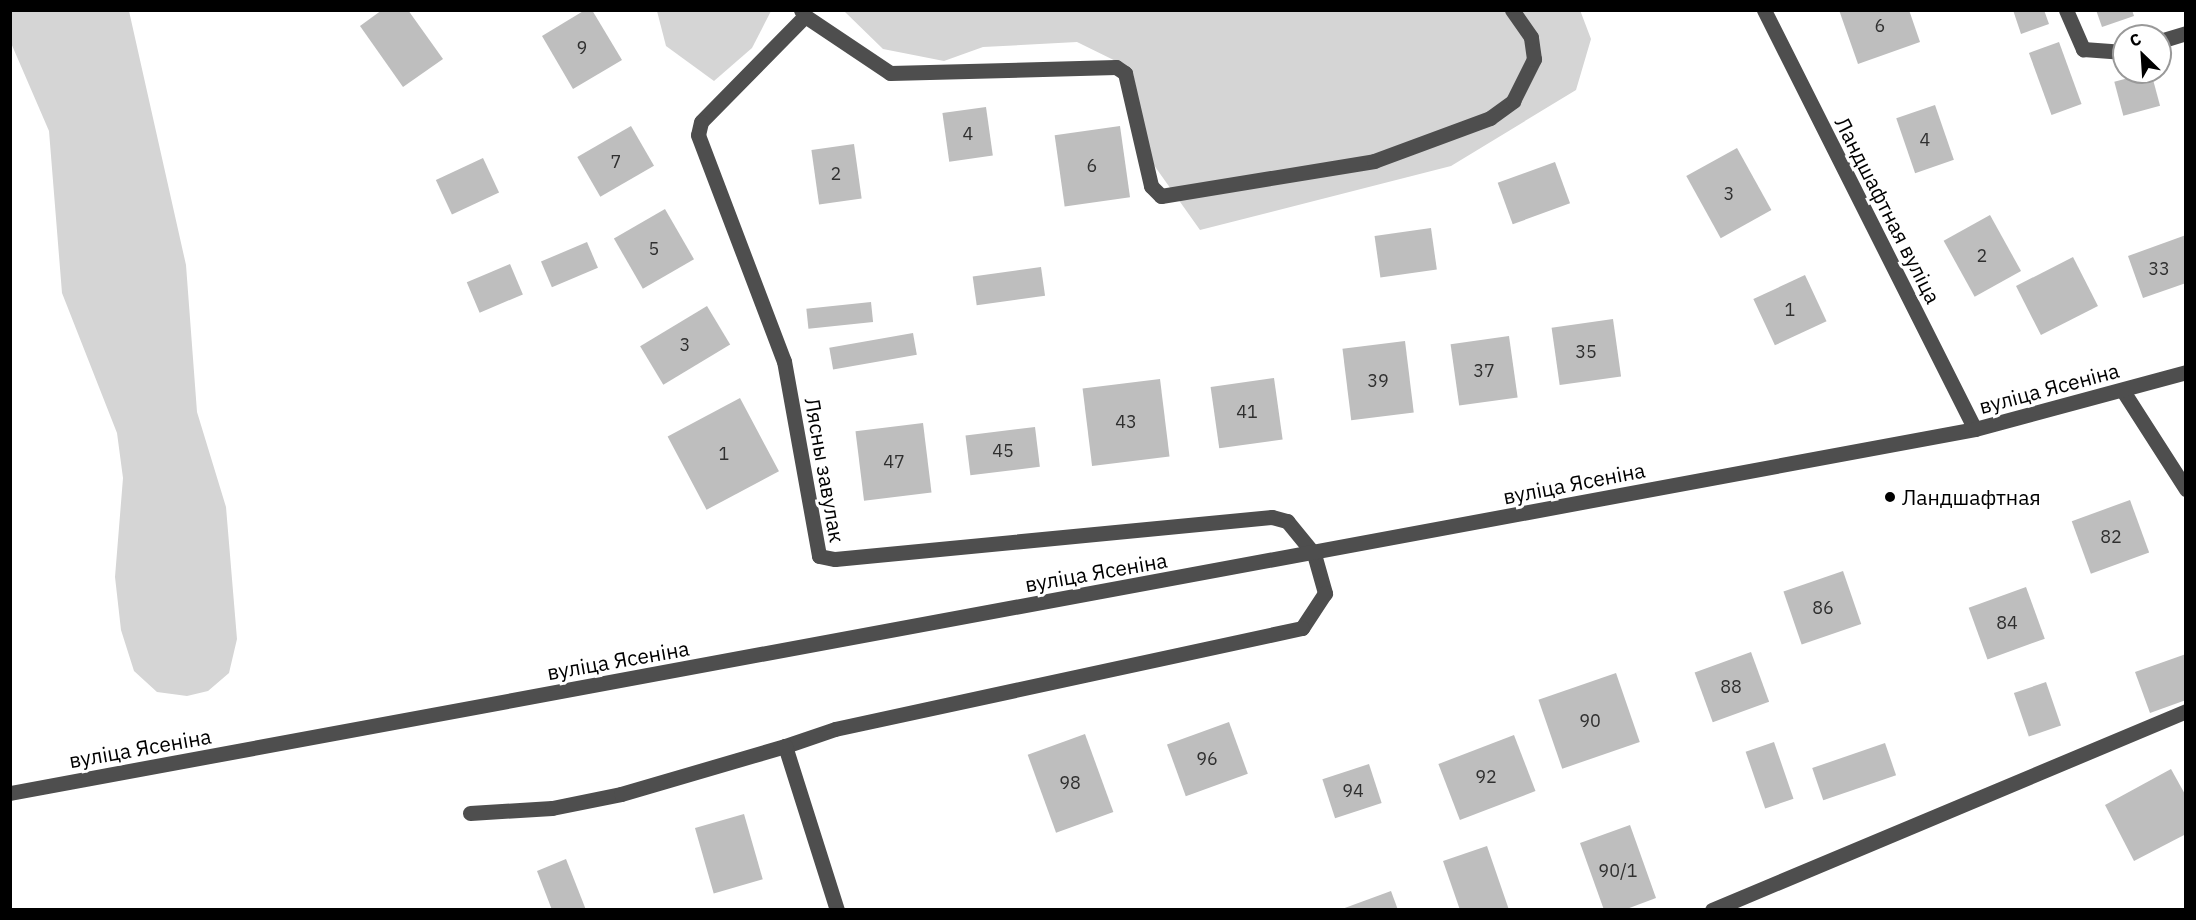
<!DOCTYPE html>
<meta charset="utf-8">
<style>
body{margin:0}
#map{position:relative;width:2196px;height:920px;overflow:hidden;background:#fff;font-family:"IBM Plex Sans",sans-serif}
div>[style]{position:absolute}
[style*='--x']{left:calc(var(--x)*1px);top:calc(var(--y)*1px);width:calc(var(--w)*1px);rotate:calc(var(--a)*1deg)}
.green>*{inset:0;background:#d5d5d5}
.building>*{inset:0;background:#bebebe;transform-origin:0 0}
.minor>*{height:15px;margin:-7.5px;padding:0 7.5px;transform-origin:7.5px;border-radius:7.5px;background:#4e4e4e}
.dots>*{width:16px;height:16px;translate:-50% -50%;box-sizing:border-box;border:3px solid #fff;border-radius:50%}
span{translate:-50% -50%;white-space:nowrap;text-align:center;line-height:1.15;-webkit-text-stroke:6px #fff;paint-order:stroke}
.number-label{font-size:18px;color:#303030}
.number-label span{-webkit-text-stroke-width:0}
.street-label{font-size:21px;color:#000}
.poi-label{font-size:21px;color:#000}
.left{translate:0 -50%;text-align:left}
.frame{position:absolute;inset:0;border:12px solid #000;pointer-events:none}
.north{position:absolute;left:2112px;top:24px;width:60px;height:60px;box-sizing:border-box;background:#fff;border:2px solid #999;border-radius:50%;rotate:335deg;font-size:16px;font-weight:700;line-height:24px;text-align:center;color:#000}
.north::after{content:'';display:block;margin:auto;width:21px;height:27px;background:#000;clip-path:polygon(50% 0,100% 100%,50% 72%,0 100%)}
</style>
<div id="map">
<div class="green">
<div style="clip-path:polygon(11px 10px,129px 11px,186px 265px,197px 412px,226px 507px,237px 639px,229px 673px,208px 691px,187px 696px,157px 692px,134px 671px,121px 630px,115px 577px,123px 478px,117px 433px,62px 293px,49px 131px,11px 43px)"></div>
<div style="clip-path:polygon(1580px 10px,1591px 39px,1576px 90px,1451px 166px,1200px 230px,1151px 161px,1132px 69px,1077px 42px,983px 47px,944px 61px,883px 49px,844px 11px)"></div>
<div style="clip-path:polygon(657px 11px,657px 10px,771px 11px,752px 48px,714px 81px,666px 46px)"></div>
</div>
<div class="building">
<div style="clip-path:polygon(382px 10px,408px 10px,443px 59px,403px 87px,360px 26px)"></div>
<div style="clip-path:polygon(585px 10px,592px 10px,622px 60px,573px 89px,542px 36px)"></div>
<div style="clip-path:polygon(1839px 10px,1909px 10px,1920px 42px,1858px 64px)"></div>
<div style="clip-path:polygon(2013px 10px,2044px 10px,2049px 24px,2021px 34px)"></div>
<div style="clip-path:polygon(2096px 10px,2132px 10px,2134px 16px,2102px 27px)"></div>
<div style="left:2059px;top:42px;width:66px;height:32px;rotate:70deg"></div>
<div style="left:2151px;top:72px;width:35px;height:38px;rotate:75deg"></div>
<div style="left:1935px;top:105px;width:58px;height:41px;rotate:71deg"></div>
<div style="left:986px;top:107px;width:49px;height:44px;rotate:82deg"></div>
<div style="left:631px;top:126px;width:46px;height:62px;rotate:60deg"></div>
<div style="left:1120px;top:126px;width:72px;height:66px;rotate:82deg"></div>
<div style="left:854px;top:144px;width:55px;height:43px;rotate:82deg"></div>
<div style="left:1737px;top:148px;width:71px;height:58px;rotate:61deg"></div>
<div style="left:483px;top:158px;width:38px;height:52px;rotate:65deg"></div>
<div style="left:1555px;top:162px;width:44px;height:61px;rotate:70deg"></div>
<div style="left:665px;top:209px;width:58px;height:59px;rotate:60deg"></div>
<div style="left:1990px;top:215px;width:64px;height:53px;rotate:61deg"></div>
<div style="left:1431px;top:228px;width:42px;height:57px;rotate:82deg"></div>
<div style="clip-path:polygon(2186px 235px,2186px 283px,2143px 298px,2128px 256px)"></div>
<div style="left:587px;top:242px;width:28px;height:50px;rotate:67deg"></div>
<div style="left:2073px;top:257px;width:55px;height:64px;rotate:63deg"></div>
<div style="left:510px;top:264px;width:33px;height:47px;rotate:67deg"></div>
<div style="left:1041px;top:267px;width:29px;height:69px;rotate:82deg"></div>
<div style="left:1805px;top:275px;width:51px;height:57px;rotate:65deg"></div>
<div style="left:871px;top:302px;width:20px;height:65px;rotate:84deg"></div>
<div style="left:707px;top:306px;width:45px;height:78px;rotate:59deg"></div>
<div style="left:1613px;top:319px;width:58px;height:62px;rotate:82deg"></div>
<div style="left:913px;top:333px;width:22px;height:85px;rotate:80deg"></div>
<div style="left:1509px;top:336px;width:62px;height:59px;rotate:82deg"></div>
<div style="left:1405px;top:341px;width:72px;height:63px;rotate:83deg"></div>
<div style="left:1274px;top:378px;width:62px;height:64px;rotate:82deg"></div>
<div style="left:1160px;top:379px;width:78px;height:78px;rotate:83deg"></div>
<div style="left:740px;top:398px;width:83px;height:82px;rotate:62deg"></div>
<div style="left:923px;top:423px;width:70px;height:68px;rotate:83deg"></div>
<div style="left:1035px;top:427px;width:40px;height:70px;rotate:83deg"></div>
<div style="left:2130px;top:500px;width:56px;height:62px;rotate:70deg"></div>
<div style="left:1843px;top:571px;width:56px;height:63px;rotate:71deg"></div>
<div style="left:2026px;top:587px;width:55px;height:61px;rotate:70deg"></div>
<div style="left:1751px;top:652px;width:53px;height:60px;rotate:70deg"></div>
<div style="clip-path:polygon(2186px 654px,2186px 700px,2150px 713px,2135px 672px)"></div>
<div style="left:1616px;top:673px;width:73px;height:82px;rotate:71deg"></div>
<div style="left:2046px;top:682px;width:46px;height:34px;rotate:71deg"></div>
<div style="left:1229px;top:722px;width:55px;height:66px;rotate:70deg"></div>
<div style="left:1085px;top:734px;width:83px;height:61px;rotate:70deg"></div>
<div style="left:1514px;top:735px;width:60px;height:81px;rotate:69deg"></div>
<div style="left:1774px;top:742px;width:60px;height:30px;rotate:71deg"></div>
<div style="left:1885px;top:743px;width:34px;height:77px;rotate:71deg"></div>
<div style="left:1369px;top:764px;width:41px;height:49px;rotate:72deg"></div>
<div style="clip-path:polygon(2171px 769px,2186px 796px,2186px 834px,2134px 861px,2105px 805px)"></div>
<div style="left:744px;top:814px;width:68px;height:51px;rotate:74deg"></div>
<div style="clip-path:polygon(1630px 825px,1656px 898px,1624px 910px,1604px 910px,1580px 843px)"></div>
<div style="clip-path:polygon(1487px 846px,1509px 910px,1460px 910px,1443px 861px)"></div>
<div style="clip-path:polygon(566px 859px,586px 910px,552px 910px,537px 871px)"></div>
<div style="clip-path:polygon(1391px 891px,1398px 910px,1342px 910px,1342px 909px)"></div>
</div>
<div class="minor">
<div style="--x:801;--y:10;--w:7;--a:56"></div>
<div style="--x:805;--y:16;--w:148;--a:134.5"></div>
<div style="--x:701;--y:122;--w:13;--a:103"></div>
<div style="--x:698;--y:135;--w:242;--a:69.2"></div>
<div style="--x:784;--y:361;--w:198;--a:79.8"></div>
<div style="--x:819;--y:556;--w:16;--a:11"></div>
<div style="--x:835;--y:559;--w:439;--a:-5.5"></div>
<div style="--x:1272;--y:517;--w:16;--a:15"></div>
<div style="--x:1287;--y:521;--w:43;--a:50.7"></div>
<div style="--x:1314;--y:554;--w:41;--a:74.2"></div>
<div style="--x:1325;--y:593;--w:42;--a:123.3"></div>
<div style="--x:1302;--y:628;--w:478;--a:167.8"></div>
<div style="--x:835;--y:729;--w:53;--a:161.2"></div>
<div style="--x:785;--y:746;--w:172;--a:72.4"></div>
<div style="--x:1764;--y:10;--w:469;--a:63.3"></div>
<div style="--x:2066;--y:10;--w:43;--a:66.4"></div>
<div style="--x:2083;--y:49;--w:41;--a:4.2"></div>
<div style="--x:805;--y:16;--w:102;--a:33.8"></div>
<div style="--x:890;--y:73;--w:226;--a:-1.5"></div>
<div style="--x:1116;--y:67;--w:11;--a:34"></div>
<div style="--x:1125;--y:73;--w:116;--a:77"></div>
<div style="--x:1151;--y:186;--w:14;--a:45"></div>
<div style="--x:1161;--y:196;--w:216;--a:-9.3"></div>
<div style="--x:1374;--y:161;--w:124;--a:-20.3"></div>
<div style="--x:1490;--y:118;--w:29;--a:-36"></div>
<div style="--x:1513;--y:101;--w:47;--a:-63.4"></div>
<div style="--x:1534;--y:59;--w:22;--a:-98"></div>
<div style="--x:1531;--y:37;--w:33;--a:-125"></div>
<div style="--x:2160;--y:41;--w:27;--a:-17"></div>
<div style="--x:2123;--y:391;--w:117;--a:57.3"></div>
<div style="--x:10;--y:793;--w:1998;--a:-10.49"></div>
<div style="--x:1975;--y:429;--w:219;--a:-15.1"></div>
<div style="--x:470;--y:813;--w:82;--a:-3.5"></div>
<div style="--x:552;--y:808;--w:70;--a:-11.5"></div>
<div style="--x:621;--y:794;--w:171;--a:-16.3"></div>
<div style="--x:1712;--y:910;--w:514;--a:-22.77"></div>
</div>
<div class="dots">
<div style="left:1890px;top:497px;background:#000"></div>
</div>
<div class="number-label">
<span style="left:1880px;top:26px">6</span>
<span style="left:582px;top:48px">9</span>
<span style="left:968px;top:134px">4</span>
<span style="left:1925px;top:140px">4</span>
<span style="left:616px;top:162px">7</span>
<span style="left:1092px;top:166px">6</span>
<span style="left:836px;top:174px">2</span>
<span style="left:1729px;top:194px">3</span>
<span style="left:654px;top:249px">5</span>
<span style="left:1982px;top:256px">2</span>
<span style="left:2159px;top:269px">33</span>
<span style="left:1790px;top:310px">1</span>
<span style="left:685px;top:345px">3</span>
<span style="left:1586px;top:352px">35</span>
<span style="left:1484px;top:371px">37</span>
<span style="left:1378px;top:381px">39</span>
<span style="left:1247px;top:412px">41</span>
<span style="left:1126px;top:422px">43</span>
<span style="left:1003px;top:451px">45</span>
<span style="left:724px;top:454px">1</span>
<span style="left:894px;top:462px">47</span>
<span style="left:2111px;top:537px">82</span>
<span style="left:1823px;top:608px">86</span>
<span style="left:2007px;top:623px">84</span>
<span style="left:1731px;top:687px">88</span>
<span style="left:1590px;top:721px">90</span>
<span style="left:1207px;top:759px">96</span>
<span style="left:1486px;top:777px">92</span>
<span style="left:1070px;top:783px">98</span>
<span style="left:1353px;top:791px">94</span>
<span style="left:1618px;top:871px">90/1</span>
</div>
<div class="street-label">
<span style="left:1888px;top:210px;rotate:63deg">Ландшафтная вуліца</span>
<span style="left:2049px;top:388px;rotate:-15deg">вуліца Ясеніна</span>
<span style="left:825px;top:470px;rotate:80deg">Лясны завулак</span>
<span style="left:1574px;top:483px;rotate:-11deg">вуліца Ясеніна</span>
<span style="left:1096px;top:572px;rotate:-10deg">вуліца Ясеніна</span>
<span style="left:618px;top:660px;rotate:-10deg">вуліца Ясеніна</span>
<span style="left:140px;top:748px;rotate:-10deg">вуліца Ясеніна</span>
</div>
<div class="poi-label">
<span class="left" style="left:1902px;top:497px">Ландшафтная</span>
</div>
<div class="frame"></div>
<div class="north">С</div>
</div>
